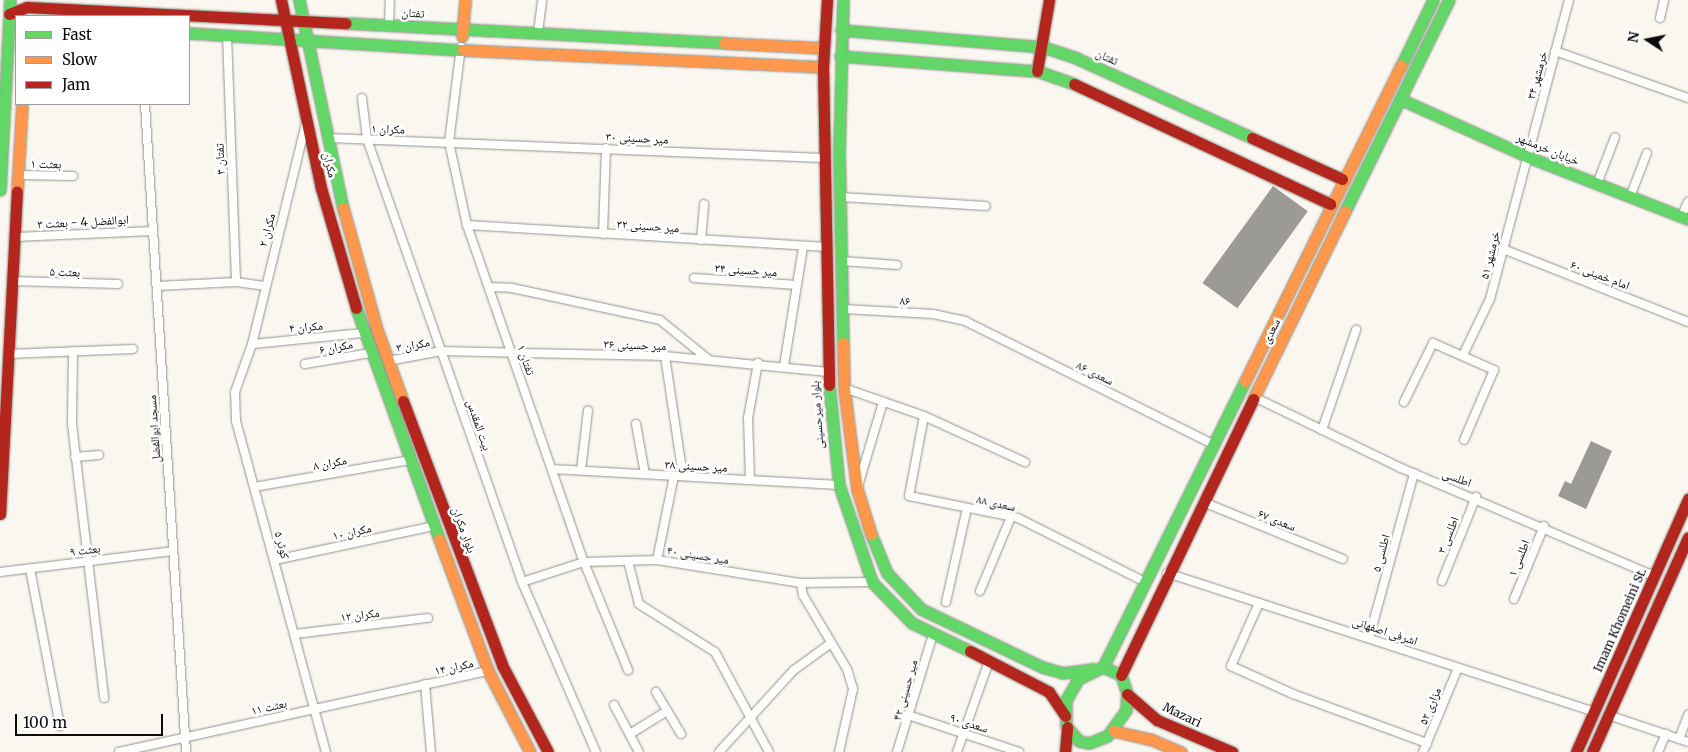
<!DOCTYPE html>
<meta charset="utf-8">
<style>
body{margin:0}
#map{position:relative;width:1688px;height:752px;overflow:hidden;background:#f9f7ef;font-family:Merriweather,"Noto Naskh Arabic",serif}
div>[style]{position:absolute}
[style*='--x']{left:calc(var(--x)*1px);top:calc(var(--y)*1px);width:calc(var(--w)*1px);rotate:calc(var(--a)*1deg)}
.building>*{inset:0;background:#9c9a95;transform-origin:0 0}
.roads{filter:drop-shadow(0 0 1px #92918e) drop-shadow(0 0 1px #92918e)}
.street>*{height:8px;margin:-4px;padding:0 4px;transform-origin:4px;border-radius:4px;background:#fefefd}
.fast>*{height:11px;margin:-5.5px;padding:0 5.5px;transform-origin:5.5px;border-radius:5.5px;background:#63d668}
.slow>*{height:11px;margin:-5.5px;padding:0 5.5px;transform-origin:5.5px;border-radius:5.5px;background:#ff974d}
.jam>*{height:11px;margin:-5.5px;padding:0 5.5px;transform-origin:5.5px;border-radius:5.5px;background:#b3261e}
span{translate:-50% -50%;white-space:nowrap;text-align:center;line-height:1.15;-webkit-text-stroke:5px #fff;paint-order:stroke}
.street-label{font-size:12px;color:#0b0b0b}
.legend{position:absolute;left:15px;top:15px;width:175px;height:90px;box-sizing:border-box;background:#fff;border:1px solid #9d9d9d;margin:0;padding:6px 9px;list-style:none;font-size:15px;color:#0b0b0b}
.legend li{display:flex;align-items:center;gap:10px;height:25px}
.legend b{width:25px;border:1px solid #9d9d9d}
.north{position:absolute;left:1623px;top:15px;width:50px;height:50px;-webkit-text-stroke:4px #fff;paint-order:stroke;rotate:281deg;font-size:14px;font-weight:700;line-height:20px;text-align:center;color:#0b0b0b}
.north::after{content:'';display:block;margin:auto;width:18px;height:22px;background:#0b0b0b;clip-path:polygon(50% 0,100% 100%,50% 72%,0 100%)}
.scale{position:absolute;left:15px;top:714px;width:148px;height:22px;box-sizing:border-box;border:2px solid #0b0b0b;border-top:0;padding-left:6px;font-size:15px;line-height:18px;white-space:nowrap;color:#0b0b0b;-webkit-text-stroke:4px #fff;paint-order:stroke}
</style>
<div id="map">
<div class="building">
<div style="left:1273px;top:186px;width:43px;height:120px;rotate:36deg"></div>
<div style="clip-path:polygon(1591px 441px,1612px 451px,1586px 509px,1558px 496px,1565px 481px,1571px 484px)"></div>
</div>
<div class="roads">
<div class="street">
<div style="--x:1660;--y:18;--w:18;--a:-77"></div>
<div style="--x:389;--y:25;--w:25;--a:-88"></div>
<div style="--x:538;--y:33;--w:33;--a:-83"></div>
<div style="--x:227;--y:35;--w:247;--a:87.9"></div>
<div style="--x:461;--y:47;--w:96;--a:97.2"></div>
<div style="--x:449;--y:142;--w:85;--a:77.8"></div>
<div style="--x:467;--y:225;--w:357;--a:70.9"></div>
<div style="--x:584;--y:562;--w:117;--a:67.8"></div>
<div style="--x:1555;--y:51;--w:141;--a:19.5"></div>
<div style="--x:362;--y:98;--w:41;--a:83"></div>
<div style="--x:367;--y:139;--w:469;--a:70.7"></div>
<div style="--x:522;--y:582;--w:185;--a:66.5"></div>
<div style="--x:145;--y:104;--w:649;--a:86.38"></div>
<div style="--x:306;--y:123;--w:228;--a:103.7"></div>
<div style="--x:252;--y:344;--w:51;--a:109.5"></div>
<div style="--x:235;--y:392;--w:29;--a:88"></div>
<div style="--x:236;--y:421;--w:343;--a:74.8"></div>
<div style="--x:327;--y:138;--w:498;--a:2.3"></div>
<div style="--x:18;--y:175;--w:55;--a:1"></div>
<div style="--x:1597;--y:184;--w:50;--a:-69"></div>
<div style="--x:841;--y:197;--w:145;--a:3.6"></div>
<div style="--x:1630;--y:197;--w:47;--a:-68.9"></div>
<div style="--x:1681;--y:217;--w:17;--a:-65"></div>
<div style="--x:467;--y:225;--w:361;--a:3.5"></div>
<div style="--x:603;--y:234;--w:86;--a:-88"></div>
<div style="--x:15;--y:237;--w:138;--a:-2.5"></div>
<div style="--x:701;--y:240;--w:36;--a:-85"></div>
<div style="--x:1503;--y:249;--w:199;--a:21.5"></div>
<div style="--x:842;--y:261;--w:55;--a:4.2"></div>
<div style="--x:694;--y:278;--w:103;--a:3.9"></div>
<div style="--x:12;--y:281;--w:106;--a:1.6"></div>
<div style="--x:157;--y:286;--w:79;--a:-2.9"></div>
<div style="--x:236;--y:282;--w:28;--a:8"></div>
<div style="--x:489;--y:287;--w:23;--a:2"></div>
<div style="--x:512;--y:288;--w:151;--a:12.2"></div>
<div style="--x:660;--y:320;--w:62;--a:39.1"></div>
<div style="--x:843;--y:309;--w:90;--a:3.2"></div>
<div style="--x:933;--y:314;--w:33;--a:12"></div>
<div style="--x:965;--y:321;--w:279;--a:26.4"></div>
<div style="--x:252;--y:344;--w:112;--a:-5.7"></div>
<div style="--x:73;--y:351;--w:73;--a:90.8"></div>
<div style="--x:72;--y:424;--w:276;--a:83.3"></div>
<div style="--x:8;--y:354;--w:125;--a:-2.3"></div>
<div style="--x:1463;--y:355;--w:62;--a:-64.3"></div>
<div style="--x:1490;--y:299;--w:309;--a:-75.2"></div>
<div style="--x:665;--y:356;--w:121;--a:81.5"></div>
<div style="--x:388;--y:361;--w:54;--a:-10.7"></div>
<div style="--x:441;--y:351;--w:224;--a:1.3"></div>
<div style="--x:665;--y:356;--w:164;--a:5.6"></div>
<div style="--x:305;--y:364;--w:66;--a:-9.6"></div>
<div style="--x:784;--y:366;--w:121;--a:-80.9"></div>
<div style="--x:844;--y:388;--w:85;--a:19.3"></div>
<div style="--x:924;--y:416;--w:111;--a:24.5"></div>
<div style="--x:1254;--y:397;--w:163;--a:25.8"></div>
<div style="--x:1401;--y:468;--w:275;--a:23.1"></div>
<div style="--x:1404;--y:402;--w:66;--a:-63.8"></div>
<div style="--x:1433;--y:343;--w:67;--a:23.9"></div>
<div style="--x:1494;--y:370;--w:76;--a:113.2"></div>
<div style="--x:924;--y:416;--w:81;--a:100.6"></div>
<div style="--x:909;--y:496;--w:111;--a:11.4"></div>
<div style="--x:1018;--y:518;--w:144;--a:26.7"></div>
<div style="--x:636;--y:424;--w:51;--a:79.8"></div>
<div style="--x:1322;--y:430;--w:106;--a:-71.2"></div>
<div style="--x:75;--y:457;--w:24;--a:-5"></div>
<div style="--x:552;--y:469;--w:287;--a:3.2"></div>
<div style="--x:581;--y:470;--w:60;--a:-83.3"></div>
<div style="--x:750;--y:480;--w:62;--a:-91.8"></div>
<div style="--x:748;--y:418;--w:56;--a:-79.7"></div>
<div style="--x:858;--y:486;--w:88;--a:-73.4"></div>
<div style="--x:254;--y:487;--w:158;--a:-9.8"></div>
<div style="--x:1203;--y:502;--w:151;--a:22.2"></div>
<div style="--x:275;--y:560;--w:162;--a:-12.1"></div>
<div style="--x:657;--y:560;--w:86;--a:-78.6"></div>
<div style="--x:628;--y:561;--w:44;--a:75.7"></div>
<div style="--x:639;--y:604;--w:90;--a:32.3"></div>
<div style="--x:715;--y:652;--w:114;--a:61.6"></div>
<div style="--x:30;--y:569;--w:160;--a:79.2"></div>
<div style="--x:0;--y:572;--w:174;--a:-6.9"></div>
<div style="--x:1167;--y:573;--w:450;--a:18"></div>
<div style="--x:1442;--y:581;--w:91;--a:-68"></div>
<div style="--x:522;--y:582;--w:65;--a:-17.9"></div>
<div style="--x:584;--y:562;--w:73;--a:-1.6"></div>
<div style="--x:657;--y:560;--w:146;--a:9.1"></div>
<div style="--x:801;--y:583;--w:71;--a:-0.8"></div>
<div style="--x:801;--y:583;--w:12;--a:81"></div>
<div style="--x:803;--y:595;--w:86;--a:59.3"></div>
<div style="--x:847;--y:669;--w:21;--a:73"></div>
<div style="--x:853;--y:689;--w:65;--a:102.5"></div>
<div style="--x:980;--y:591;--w:80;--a:-67.3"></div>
<div style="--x:1514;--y:599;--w:79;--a:-67.7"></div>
<div style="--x:946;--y:602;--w:96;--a:-77.4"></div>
<div style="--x:1259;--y:603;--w:69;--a:114"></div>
<div style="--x:1231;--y:666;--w:68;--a:24.3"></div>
<div style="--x:1293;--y:694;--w:143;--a:20.1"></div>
<div style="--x:295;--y:634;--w:134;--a:-6.9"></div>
<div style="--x:1369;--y:638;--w:171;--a:-74.7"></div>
<div style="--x:425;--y:684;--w:68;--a:85"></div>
<div style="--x:656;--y:692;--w:49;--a:59.2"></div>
<div style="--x:614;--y:705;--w:53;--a:62"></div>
<div style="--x:1608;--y:715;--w:84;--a:18.6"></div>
<div style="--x:911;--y:716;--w:114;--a:18.4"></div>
<div style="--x:630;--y:734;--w:44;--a:-31.9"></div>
<div style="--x:1679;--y:739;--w:26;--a:-69"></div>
<div style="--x:119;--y:752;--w:378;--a:-12.4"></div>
<div style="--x:719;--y:752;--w:111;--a:-47.6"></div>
<div style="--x:794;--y:670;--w:46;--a:-36.1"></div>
<div style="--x:897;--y:752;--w:123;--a:-73"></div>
<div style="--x:957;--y:752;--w:96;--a:-70.6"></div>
<div style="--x:1423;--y:752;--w:91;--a:-67.4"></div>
<div style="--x:1658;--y:752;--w:20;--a:-66"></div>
</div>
<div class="fast">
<div style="--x:299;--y:0;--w:213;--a:78.1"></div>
<div style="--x:843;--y:0;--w:153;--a:91.5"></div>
<div style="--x:839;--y:153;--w:190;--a:88.8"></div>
<div style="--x:346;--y:23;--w:379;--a:3"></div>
<div style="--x:841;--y:30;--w:203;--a:4.8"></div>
<div style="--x:1043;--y:47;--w:35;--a:18"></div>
<div style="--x:1076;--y:58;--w:193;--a:24.4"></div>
<div style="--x:189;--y:33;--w:275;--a:3.6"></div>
<div style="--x:840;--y:56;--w:198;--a:4.4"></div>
<div style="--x:1037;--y:71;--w:39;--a:19"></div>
<div style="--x:1401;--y:66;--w:73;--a:-64.1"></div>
<div style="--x:1400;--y:99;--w:138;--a:24.3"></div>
<div style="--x:1526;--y:156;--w:174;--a:21.3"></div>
<div style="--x:0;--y:190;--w:190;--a:-87"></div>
<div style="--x:1345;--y:211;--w:235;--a:-63.8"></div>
<div style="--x:356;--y:308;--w:245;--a:70.2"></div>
<div style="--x:829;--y:385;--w:100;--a:84.3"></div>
<div style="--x:839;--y:485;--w:102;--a:71.2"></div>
<div style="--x:872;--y:582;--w:57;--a:45.7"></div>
<div style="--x:912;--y:623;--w:64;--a:25.8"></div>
<div style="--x:871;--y:534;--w:42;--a:67.7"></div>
<div style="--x:887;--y:573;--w:50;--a:46.6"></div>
<div style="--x:921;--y:609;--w:134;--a:25.6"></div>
<div style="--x:1042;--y:667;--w:22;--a:16"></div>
<div style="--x:1063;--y:673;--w:30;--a:-8"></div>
<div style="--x:1103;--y:667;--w:319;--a:-63.6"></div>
<div style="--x:1103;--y:667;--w:20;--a:24"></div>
<div style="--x:1121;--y:675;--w:20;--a:72"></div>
<div style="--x:1127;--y:694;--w:16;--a:94"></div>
<div style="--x:1126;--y:710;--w:32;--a:126"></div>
<div style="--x:1107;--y:736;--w:19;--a:159"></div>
<div style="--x:1089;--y:743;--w:10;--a:-169"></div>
<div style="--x:1079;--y:741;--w:20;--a:-131"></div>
<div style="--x:1066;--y:726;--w:26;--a:-90"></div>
<div style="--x:1066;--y:700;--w:24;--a:-60"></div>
<div style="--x:1078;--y:679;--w:28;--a:-26"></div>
</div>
<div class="slow">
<div style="--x:462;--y:36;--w:36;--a:-85"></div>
<div style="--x:724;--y:43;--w:100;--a:2.9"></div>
<div style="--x:463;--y:50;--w:360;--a:2.7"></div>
<div style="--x:17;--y:191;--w:87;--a:-86.7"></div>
<div style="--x:343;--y:208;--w:127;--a:74.4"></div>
<div style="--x:377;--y:330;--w:76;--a:69.9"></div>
<div style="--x:843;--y:343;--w:45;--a:88.7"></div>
<div style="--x:844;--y:388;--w:102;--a:82.7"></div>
<div style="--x:857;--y:489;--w:47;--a:72.7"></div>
<div style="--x:1245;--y:381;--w:352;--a:-63.7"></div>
<div style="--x:1253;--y:399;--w:209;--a:-63.9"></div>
<div style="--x:439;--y:539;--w:141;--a:69.6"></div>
<div style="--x:488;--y:671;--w:91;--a:62.6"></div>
<div style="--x:1114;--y:731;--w:37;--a:13"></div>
<div style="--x:1150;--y:739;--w:34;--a:23"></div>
</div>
<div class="jam">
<div style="--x:281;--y:0;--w:192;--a:78"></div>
<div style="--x:321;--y:188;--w:125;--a:73.7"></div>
<div style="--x:827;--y:0;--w:67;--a:93.4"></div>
<div style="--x:823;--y:67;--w:318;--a:88.9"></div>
<div style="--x:9;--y:14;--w:19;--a:-21"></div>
<div style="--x:27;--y:7;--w:319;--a:2.9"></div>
<div style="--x:1037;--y:71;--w:72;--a:-80.4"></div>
<div style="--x:1074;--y:84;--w:283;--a:25.1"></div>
<div style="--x:1252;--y:138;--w:99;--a:24.5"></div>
<div style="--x:403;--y:401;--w:282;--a:69.4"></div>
<div style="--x:502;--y:665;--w:98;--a:62.1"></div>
<div style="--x:0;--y:514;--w:323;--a:-87"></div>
<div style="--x:970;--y:651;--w:89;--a:27.4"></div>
<div style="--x:1049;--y:692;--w:29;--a:56"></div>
<div style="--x:1121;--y:675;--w:306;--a:-64.4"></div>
<div style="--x:1127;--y:694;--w:40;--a:41"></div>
<div style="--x:1157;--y:720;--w:82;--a:23.1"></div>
<div style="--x:1065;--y:752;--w:25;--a:-85"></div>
<div style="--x:1576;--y:752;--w:277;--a:-66.1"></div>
<div style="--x:1592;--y:752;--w:235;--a:-65.9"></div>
</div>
</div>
<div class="street-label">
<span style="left:413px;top:13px;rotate:4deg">تفتان</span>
<span style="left:1107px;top:57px;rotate:24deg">تفتان</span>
<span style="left:1537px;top:75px;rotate:-75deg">خرمشهر ۳۴</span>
<span style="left:388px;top:129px;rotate:2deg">مکران ۱</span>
<span style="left:637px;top:138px;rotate:3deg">میر حسینی ۳۰</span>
<span style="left:1548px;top:149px;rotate:22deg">خیابان خرمشهر</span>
<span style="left:220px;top:159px;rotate:-92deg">تفتان ۳</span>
<span style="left:46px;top:164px;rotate:1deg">بعثت ۱</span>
<span style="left:330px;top:165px;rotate:77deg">مکران</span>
<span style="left:83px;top:222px;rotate:-3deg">ابوالفضل 4 - بعثت ۳</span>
<span style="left:648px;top:226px;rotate:4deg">میر حسینی ۳۲</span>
<span style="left:267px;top:230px;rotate:-75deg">مکران ۲</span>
<span style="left:1490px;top:255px;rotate:-76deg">خرمشهر ۵۱</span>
<span style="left:746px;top:270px;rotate:4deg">میر حسینی ۳۴</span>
<span style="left:65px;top:272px;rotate:2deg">بعثت ۵</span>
<span style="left:1600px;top:275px;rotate:21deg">امام خمینی ۶۰</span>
<span style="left:905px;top:301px;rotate:3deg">۸۶</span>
<span style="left:306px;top:327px;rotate:-5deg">مکران ۴</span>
<span style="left:1271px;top:331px;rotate:-64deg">سعدی</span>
<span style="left:413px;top:345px;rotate:-10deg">مکران ۳</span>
<span style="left:635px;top:345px;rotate:2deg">میر حسینی ۳۶</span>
<span style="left:336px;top:347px;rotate:-10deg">مکران ۶</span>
<span style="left:526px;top:360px;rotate:71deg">تفتان ۱</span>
<span style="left:1095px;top:373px;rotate:26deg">سعدی ۸۶</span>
<span style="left:817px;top:415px;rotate:-94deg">بلوار میرحسینی</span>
<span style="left:479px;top:425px;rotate:71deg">بیت المقدس</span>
<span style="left:154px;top:429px;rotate:-94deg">مسجد ابوالفضل</span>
<span style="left:330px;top:463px;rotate:-10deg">مکران ۸</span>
<span style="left:696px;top:466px;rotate:3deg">میر حسینی ۳۸</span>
<span style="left:1457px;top:478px;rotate:21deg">اطلسی</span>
<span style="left:996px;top:503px;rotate:12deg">سعدی ۸۸</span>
<span style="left:1277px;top:520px;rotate:22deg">سعدی ۶۷</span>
<span style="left:464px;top:530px;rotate:70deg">بلوار مکران</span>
<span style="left:352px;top:532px;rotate:-12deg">مکران ۱۰</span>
<span style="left:1448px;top:535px;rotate:-68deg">اطلسی ۳</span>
<span style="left:282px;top:545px;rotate:75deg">کوثر ۵</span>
<span style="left:85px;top:550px;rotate:-7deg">بعثت ۹</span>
<span style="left:1381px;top:553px;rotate:-75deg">اطلسی ۵</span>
<span style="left:698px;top:555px;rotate:9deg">میر حسینی ۴۰</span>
<span style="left:1519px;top:558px;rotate:-67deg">اطلسی ۱</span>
<span style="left:360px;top:615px;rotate:-7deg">مکران ۱۲</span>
<span style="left:1620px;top:620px;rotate:-66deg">Imam Khomeini St.</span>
<span style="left:1385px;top:631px;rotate:18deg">اشرفی اصفهانی</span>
<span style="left:454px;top:667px;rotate:-12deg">مکران ۱۴</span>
<span style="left:905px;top:690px;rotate:-74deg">میر حسینی ۴۲</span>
<span style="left:1430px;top:706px;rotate:-67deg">مزاری ۵۲</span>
<span style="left:269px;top:707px;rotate:-13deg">بعثت ۱۱</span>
<span style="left:1182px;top:715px;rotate:25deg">Mazari</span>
<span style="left:969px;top:723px;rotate:18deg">سعدی ۹۰</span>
</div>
<ul class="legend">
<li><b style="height:6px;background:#63d668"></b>Fast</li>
<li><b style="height:6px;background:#ff974d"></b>Slow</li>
<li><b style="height:6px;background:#b3261e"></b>Jam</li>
</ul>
<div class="north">N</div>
<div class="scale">100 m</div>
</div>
